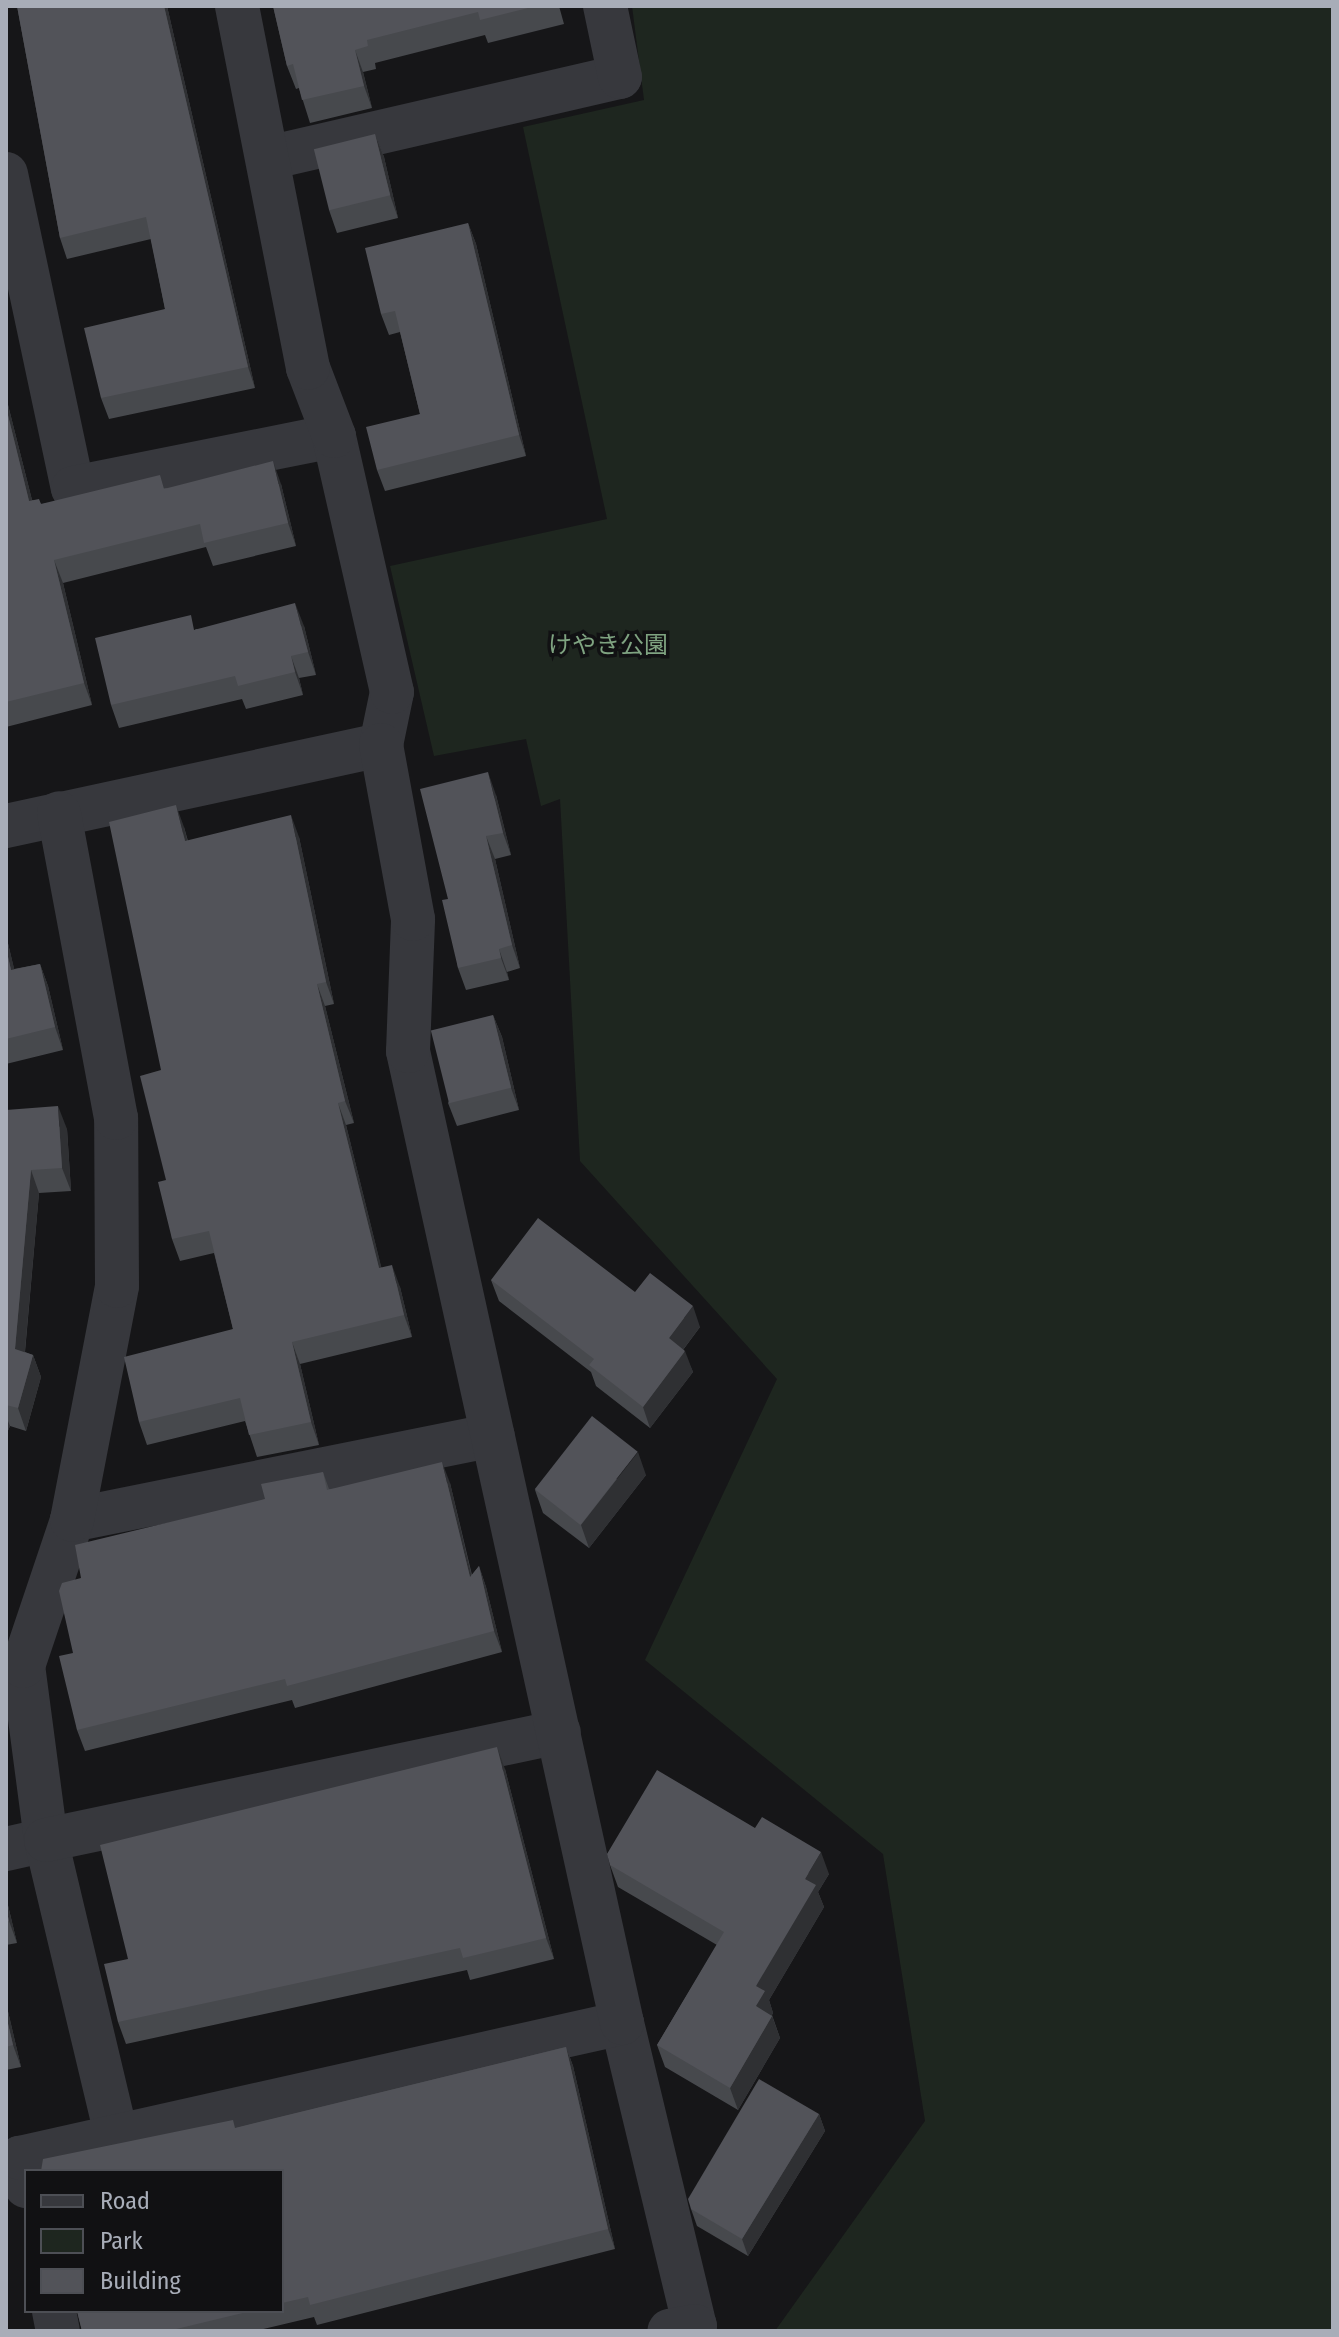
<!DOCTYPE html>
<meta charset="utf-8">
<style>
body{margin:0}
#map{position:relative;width:1339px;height:2337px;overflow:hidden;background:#161618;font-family:"Fira Sans Condensed","Noto Sans JP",sans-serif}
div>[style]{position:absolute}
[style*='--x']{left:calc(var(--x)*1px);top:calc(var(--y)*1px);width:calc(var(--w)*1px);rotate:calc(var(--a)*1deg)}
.green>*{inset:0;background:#1e261f}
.street>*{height:44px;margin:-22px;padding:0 22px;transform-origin:22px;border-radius:22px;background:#37383d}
.wall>*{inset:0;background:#47494d}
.shaded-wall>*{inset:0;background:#2f3033}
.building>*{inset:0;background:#525359;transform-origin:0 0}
span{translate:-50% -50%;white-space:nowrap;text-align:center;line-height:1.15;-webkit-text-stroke:7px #111113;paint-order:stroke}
.park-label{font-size:24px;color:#7fa381}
.frame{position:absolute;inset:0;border:8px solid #a8adb8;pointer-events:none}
.legend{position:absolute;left:24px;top:2169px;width:260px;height:144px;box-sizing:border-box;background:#111113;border:2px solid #4d4f55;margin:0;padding:10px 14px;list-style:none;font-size:24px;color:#a8adb8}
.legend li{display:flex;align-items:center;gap:16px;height:40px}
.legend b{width:40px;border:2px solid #4d4f55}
</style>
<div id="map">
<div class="green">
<div style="clip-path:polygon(632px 6px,1333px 6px,1333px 2331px,775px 2331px,925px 2121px,883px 1854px,645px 1660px,777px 1379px,580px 1161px,560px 799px,541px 806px,526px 739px,434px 756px,390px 566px,607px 519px,523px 127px,644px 100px)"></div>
</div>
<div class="street">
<div style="--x:268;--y:158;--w:361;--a:-13"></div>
<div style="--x:620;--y:77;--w:73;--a:-101.9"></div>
<div style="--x:6;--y:174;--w:321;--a:78"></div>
<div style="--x:73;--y:488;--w:266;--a:-11.3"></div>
<div style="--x:6;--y:826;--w:384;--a:-12.2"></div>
<div style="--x:381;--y:745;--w:54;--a:-78.3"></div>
<div style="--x:392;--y:692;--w:262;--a:-102.8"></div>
<div style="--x:334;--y:436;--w:73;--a:-110.9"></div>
<div style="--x:308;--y:368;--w:369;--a:-101.1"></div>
<div style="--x:72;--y:1520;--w:429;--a:-11.4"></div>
<div style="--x:6;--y:1849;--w:41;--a:-12.7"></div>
<div style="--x:46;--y:1840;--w:176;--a:-97.5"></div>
<div style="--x:23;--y:1666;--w:154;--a:-71.4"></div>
<div style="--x:72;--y:1520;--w:238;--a:-79.1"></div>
<div style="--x:117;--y:1286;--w:168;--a:-90.3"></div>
<div style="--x:116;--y:1118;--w:310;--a:-100.6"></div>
<div style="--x:622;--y:2023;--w:312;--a:76.5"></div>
<div style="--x:695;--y:2326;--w:26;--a:169"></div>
<div style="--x:116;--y:2134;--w:302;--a:-103.4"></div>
<div style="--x:46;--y:1840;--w:524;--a:-11.89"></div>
<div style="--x:26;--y:2186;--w:29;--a:-102"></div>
<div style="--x:20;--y:2158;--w:617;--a:-12.64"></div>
<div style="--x:622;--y:2023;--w:995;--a:-102.42"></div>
<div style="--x:408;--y:1051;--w:132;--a:-87.8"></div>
<div style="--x:413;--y:919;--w:177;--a:-100.4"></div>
<div style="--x:54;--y:2311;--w:20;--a:79"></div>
</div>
<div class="wall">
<div style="clip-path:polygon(17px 6px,167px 6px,255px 388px,109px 419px,101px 398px,165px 309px,151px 239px,67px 259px,60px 238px)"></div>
<div style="clip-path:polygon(273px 6px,559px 6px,564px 24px,488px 43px,485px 35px,375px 63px,376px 69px,363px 72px,372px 108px,310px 123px,299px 88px,296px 89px,287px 66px)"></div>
<div style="clip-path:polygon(375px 134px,384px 157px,398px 218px,337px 233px,329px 210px)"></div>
<div style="clip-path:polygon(468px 223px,476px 244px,526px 456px,385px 491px,377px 470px,420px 414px,400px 332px,389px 335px,381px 314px)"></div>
<div style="clip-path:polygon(6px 397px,32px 500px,42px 504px,165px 488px,281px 484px,296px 546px,213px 566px,206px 547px,63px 583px,92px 705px,6px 727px)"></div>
<div style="clip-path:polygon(304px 626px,316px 675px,299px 678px,303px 695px,246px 709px,242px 699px,119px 728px,111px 705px,196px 629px)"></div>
<div style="clip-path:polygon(496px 795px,511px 855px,495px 859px,520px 968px,507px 972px,509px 980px,466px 990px,458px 968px,448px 899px)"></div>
<div style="clip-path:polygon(184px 827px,188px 841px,299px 837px,334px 1004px,325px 1006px,354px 1123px,346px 1125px,381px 1267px,400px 1287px,412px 1337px,300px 1364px,319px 1445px,257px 1457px,245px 1421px,147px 1445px,139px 1422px,233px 1329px,214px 1253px,180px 1261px,172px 1239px,161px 1070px)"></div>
<div style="clip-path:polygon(6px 935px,14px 969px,40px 964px,48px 986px,63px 1050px,6px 1064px)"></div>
<div style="clip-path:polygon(493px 1015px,502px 1037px,519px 1110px,457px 1126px,448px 1103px)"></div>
<div style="clip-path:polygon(6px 1110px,67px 1129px,71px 1191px,39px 1193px,25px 1352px,33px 1355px,41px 1377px,26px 1431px,10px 1426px,6px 1435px)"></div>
<div style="clip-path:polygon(491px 1280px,635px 1292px,700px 1327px,683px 1350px,693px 1372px,650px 1428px,596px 1386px,591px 1372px,499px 1301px)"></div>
<div style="clip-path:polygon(323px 1472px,329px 1489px,450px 1483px,472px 1575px,479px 1566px,486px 1587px,502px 1652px,295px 1708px,292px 1700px,85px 1751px,77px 1730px,73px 1653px,81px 1578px,265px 1499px)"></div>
<div style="clip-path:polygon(646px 1475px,589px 1548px,543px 1513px,535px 1490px)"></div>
<div style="clip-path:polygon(505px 1769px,554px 1959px,470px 1980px,467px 1970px,126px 2044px,118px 2022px,128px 1959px)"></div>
<div style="clip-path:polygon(610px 1865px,829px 1874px,818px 1892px,824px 1907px,769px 2000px,773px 2013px,772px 2015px,780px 2038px,738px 2110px,665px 2067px,657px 2045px,717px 1945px,618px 1887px)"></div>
<div style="clip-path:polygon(6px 1897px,17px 1943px,6px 1945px)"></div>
<div style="clip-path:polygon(6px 2003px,21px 2067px,6px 2070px)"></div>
<div style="clip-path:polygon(566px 2047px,573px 2066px,615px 2249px,317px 2325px,314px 2317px,255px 2331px,82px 2331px,77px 2311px,282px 2311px,282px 2171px,236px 2128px)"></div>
<div style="clip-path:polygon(819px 2114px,825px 2131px,748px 2256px,697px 2226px,691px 2209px)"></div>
</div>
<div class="shaded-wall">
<div style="clip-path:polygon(164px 6px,167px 6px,255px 388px,248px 367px)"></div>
<div style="clip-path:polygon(355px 50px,363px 72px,372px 108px,364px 86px)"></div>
<div style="clip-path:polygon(375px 134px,384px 157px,398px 218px,390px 195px)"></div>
<div style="clip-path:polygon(468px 223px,476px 244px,526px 456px,519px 435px)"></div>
<div style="clip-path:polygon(6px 397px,38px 524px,29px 501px,6px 407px)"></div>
<div style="clip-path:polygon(273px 461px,281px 484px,296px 546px,288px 523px)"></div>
<div style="clip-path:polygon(54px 560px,63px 583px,92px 705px,84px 683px)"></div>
<div style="clip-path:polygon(295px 603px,304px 626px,316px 675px,308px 652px)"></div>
<div style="clip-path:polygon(291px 656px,299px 678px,303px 695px,295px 672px)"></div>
<div style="clip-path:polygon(488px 772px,496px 795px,511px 855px,503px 833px)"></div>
<div style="clip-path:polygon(176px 805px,184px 827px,193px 863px,185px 841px)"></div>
<div style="clip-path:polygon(291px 815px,299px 837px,334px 1004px,326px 982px)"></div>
<div style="clip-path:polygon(486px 836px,495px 859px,520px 968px,512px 945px)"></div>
<div style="clip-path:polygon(6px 935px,20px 993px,11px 970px,6px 948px)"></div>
<div style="clip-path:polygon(499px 949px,507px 972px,509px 980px,501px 958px)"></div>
<div style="clip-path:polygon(40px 964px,48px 986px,63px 1050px,55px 1027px)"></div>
<div style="clip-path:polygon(317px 984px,325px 1006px,354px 1123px,345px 1101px)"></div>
<div style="clip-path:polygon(493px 1015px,502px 1037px,519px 1110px,511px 1088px)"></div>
<div style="clip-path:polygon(338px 1103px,346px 1125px,387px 1290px,379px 1268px)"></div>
<div style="clip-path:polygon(58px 1106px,67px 1129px,71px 1191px,62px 1168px)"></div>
<div style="clip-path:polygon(31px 1170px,39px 1193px,23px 1372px,15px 1349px)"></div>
<div style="clip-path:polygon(392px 1265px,400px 1287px,412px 1337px,404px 1315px)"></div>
<div style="clip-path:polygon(693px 1306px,700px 1327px,676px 1359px,669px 1338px)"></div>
<div style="clip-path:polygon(292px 1342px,300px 1364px,319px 1445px,311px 1422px)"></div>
<div style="clip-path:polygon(685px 1351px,693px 1372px,650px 1428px,643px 1407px)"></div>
<div style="clip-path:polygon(33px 1355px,41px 1377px,26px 1431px,18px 1408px)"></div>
<div style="clip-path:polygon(6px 1416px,10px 1426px,6px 1435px)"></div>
<div style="clip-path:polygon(638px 1452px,646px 1475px,589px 1548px,581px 1525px)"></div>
<div style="clip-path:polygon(442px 1462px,450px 1483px,477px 1599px,470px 1577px)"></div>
<div style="clip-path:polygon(479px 1566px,486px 1587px,502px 1652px,494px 1631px)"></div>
<div style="clip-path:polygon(497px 1747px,505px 1769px,554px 1959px,546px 1938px)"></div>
<div style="clip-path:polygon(821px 1852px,829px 1874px,818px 1892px,824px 1907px,769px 2000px,773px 2013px,764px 2028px,756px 2006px,756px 1986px,805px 1879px)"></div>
<div style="clip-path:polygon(6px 1897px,17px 1943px,9px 1921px,6px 1908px)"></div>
<div style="clip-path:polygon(6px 2003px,21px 2067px,13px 2045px,6px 2015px)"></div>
<div style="clip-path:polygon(772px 2016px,780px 2038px,738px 2110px,730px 2088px)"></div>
<div style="clip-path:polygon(566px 2047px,573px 2066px,615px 2249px,608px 2229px)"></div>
<div style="clip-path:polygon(819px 2114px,825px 2131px,748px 2256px,742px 2239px)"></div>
</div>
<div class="building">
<div style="clip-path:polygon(17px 6px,164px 6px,248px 367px,101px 398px,84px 328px,165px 309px,146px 217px,60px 238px)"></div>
<div style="clip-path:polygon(273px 6px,536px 6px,480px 20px,478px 12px,367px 40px,368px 46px,355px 50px,364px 86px,302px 100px,293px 64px,287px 66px)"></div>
<div style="left:375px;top:134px;width:63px;height:63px;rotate:76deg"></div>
<div style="clip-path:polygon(468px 223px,519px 435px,377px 470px,366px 427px,420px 414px,395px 311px,381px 314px,365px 248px)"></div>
<div style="clip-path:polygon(6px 407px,29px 501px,39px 499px,41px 504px,160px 475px,164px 489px,273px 461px,288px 523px,204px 543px,200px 524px,54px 560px,84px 683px,6px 702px)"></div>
<div style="clip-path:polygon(295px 603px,308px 652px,291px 656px,295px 672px,238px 686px,235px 676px,111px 705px,95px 638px,191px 615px,194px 630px)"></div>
<div style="clip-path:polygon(488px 772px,503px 833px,486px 836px,512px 945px,499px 949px,501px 958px,458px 968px,442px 900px,448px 899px,420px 789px)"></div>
<div style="clip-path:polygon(176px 805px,185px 841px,291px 815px,326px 982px,317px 984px,345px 1101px,338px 1103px,379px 1268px,392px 1265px,404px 1315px,292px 1342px,311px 1422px,249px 1435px,240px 1398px,139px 1422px,124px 1357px,233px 1329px,209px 1231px,172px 1239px,158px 1182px,166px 1180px,140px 1076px,161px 1070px,109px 822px)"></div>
<div style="clip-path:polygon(6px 948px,11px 970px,40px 964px,55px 1027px,6px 1039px)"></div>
<div style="left:493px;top:1015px;width:75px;height:64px;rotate:76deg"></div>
<div style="clip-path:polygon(58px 1106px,62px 1168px,31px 1170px,15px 1349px,33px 1355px,18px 1408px,6px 1405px,6px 1110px)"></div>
<div style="clip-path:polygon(538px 1218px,635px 1292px,650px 1273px,693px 1306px,669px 1338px,685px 1351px,643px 1407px,589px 1365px,594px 1359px,491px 1280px)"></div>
<div style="left:592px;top:1416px;width:58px;height:93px;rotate:38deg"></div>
<div style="clip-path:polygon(442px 1462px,470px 1577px,479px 1566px,494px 1631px,287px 1686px,285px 1679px,77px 1730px,59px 1656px,73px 1653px,59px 1591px,62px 1583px,81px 1578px,75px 1545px,265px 1499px,261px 1484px,323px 1472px,327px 1490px)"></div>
<div style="clip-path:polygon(497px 1747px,546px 1938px,463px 1958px,460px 1948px,118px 2022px,104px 1964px,128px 1959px,100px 1845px)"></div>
<div style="clip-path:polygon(657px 1770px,755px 1828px,762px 1817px,821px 1852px,805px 1879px,816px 1885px,756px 1986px,765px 1991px,756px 2006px,772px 2016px,730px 2088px,657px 2045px,724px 1932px,610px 1865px,607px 1854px)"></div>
<div style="clip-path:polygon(6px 1908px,9px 1921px,6px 1922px)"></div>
<div style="clip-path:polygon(6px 2015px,13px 2045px,6px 2047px)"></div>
<div style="clip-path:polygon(566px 2047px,608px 2229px,310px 2305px,308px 2297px,282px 2303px,282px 2171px,41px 2171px,43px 2159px,233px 2120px,235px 2128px)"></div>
<div style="clip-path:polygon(759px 2079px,819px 2114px,742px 2239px,691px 2209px,688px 2199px)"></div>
<div style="clip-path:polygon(77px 2311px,251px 2311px,168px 2331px,82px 2331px)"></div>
</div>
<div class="park-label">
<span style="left:608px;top:646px">けやき公園</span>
</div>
<div class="frame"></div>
<ul class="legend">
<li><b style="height:10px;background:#37383d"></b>Road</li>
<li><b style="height:22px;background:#1e261f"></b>Park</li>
<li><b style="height:22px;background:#525359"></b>Building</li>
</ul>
</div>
